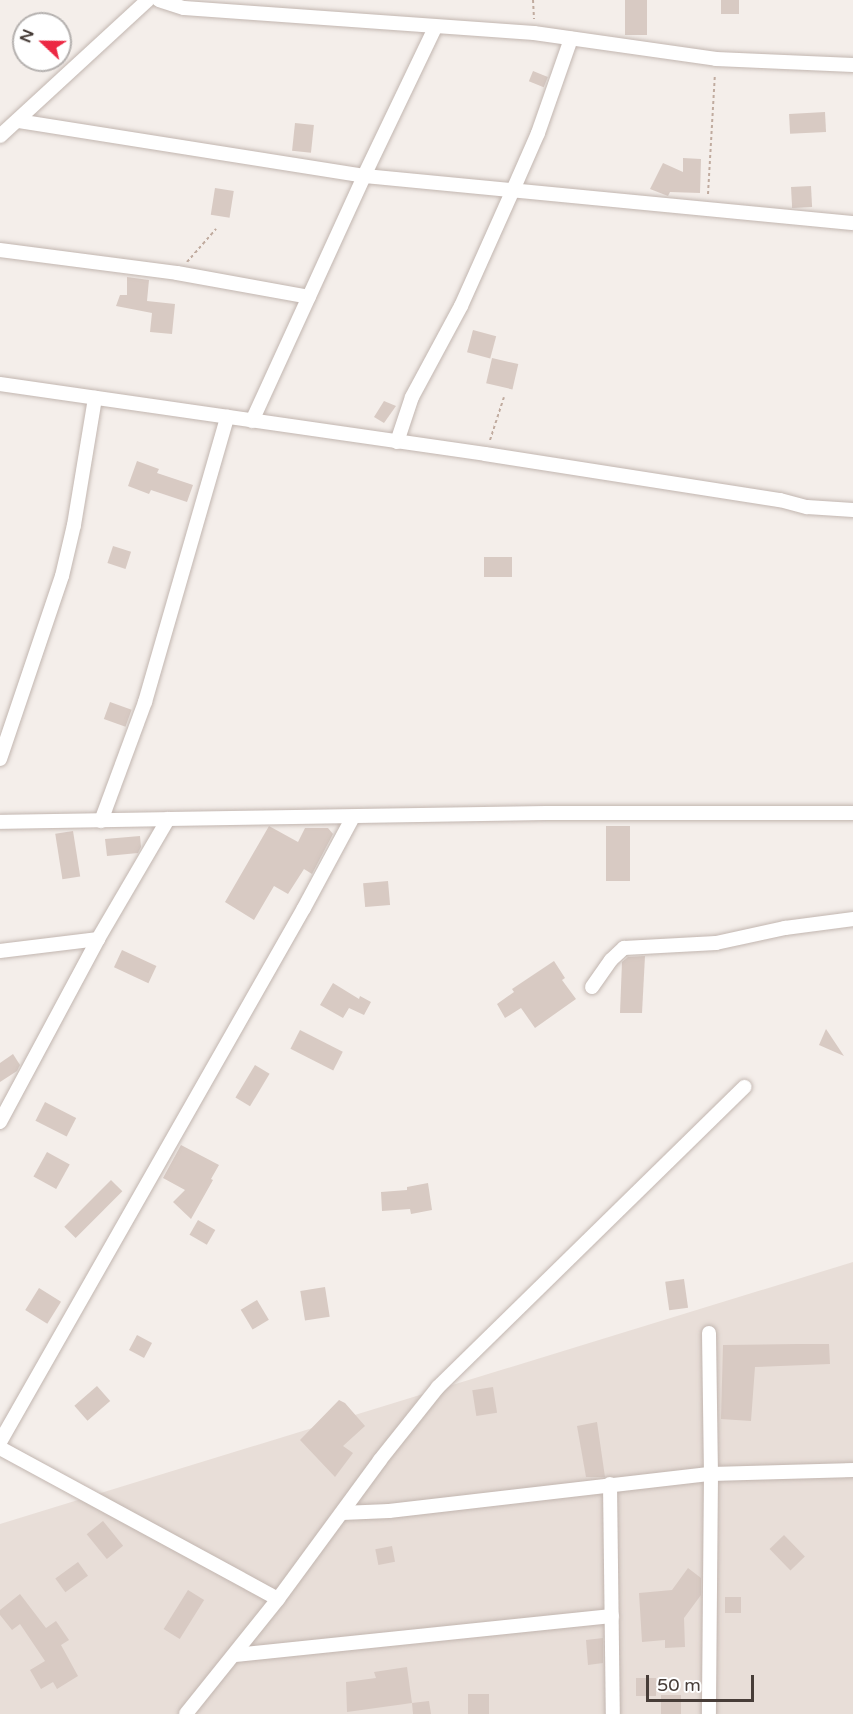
<!DOCTYPE html>
<style>
body{margin:0}
#map{position:relative;width:853px;height:1714px;overflow:hidden;background:#f4eeea;font-family:"Varela Round",sans-serif}
div>[style]{position:absolute}
[style*='--x']{left:calc(var(--x)*1px);top:calc(var(--y)*1px);width:calc(var(--w)*1px);rotate:calc(var(--a)*1deg)}
.residential>*{inset:0;background:#e8ded8}
.building>*{inset:0;background:#d8cac3;transform-origin:0 0}
.path>*{height:2px;margin-top:-1px;transform-origin:0;background:repeating-linear-gradient(90deg,#c0ab9f 0 3px,transparent 0 6px)}
.roads{filter:drop-shadow(0 0 2px #c2b6b0) drop-shadow(0 0 2px #c2b6b0)}
.street>*{height:14px;margin:-7px;padding:0 7px;transform-origin:7px;border-radius:7px;background:#fff}
span{translate:-50% -50%;white-space:nowrap;text-align:center;line-height:1.15;-webkit-text-stroke:6px #fff;paint-order:stroke}
.north{position:absolute;left:12px;top:12px;width:60px;height:60px;box-sizing:border-box;background:#fff;border:2px solid #b5b1af;border-radius:50%;rotate:292deg;font-size:16px;font-weight:700;line-height:24px;text-align:center;color:#473d38}
.north::after{content:'';display:block;margin:auto;width:21px;height:27px;background:#ec2843;clip-path:polygon(50% 0,100% 100%,50% 72%,0 100%)}
.scale{position:absolute;left:646px;top:1675px;width:108px;height:27px;box-sizing:border-box;border:3px solid #473d38;border-top:0;padding-left:8px;font-size:18px;line-height:21px;white-space:nowrap;color:#473d38;-webkit-text-stroke:4px #fff;paint-order:stroke}
</style>
<div id="map">
<div class="residential">
<div style="clip-path:polygon(853px 1262px,853px 1714px,0 1714px,0 1524px)"></div>
</div>
<div class="building">
<div style="left:625px;top:0;width:22px;height:35px"></div>
<div style="left:721px;top:0;width:18px;height:14px"></div>
<div style="left:533px;top:71px;width:16px;height:11px;rotate:22deg"></div>
<div style="left:825px;top:112px;width:20px;height:36px;rotate:87deg"></div>
<div style="left:295px;top:123px;width:19px;height:28px;rotate:6deg"></div>
<div style="clip-path:polygon(683px 158px,701px 159px,700px 193px,670px 192px,668px 196px,650px 189px,663px 163px,683px 172px)"></div>
<div style="left:811px;top:186px;width:21px;height:20px;rotate:87deg"></div>
<div style="left:215px;top:188px;width:19px;height:27px;rotate:9deg"></div>
<div style="clip-path:polygon(127px 277px,149px 280px,147px 301px,175px 304px,172px 334px,150px 332px,152px 313px,116px 306px,120px 295px,127px 295px)"></div>
<div style="left:473px;top:330px;width:24px;height:23px;rotate:15deg"></div>
<div style="left:492px;top:358px;width:27px;height:26px;rotate:13deg"></div>
<div style="clip-path:polygon(384px 401px,396px 406px,384px 423px,374px 417px)"></div>
<div style="clip-path:polygon(137px 461px,159px 469px,157px 473px,193px 485px,187px 502px,151px 490px,149px 494px,128px 486px)"></div>
<div style="left:113px;top:546px;width:19px;height:18px;rotate:18deg"></div>
<div style="left:484px;top:557px;width:28px;height:20px"></div>
<div style="left:110px;top:702px;width:23px;height:18px;rotate:20deg"></div>
<div style="clip-path:polygon(269px 826px,298px 842px,305px 828px,328px 828px,333px 834px,312px 874px,304px 869px,288px 894px,274px 886px,254px 920px,225px 902px)"></div>
<div style="left:606px;top:826px;width:24px;height:55px"></div>
<div style="left:73px;top:831px;width:46px;height:18px;rotate:81deg"></div>
<div style="clip-path:polygon(140px 836px,141px 847px,138px 853px,107px 856px,105px 839px)"></div>
<div style="left:388px;top:881px;width:24px;height:25px;rotate:85deg"></div>
<div style="left:122px;top:950px;width:38px;height:19px;rotate:25deg"></div>
<div style="clip-path:polygon(645px 956px,642px 1013px,620px 1013px,622px 962px,628px 957px)"></div>
<div style="clip-path:polygon(554px 961px,565px 978px,562px 980px,576px 999px,535px 1028px,521px 1008px,505px 1018px,497px 1004px,514px 992px,512px 989px)"></div>
<div style="clip-path:polygon(333px 983px,359px 999px,360px 996px,371px 1002px,364px 1015px,349px 1008px,343px 1018px,320px 1005px)"></div>
<div style="clip-path:polygon(826px 1029px,844px 1056px,819px 1045px)"></div>
<div style="left:300px;top:1030px;width:48px;height:21px;rotate:27deg"></div>
<div style="clip-path:polygon(13px 1054px,20px 1065px,17px 1071px,0 1082px,0 1063px)"></div>
<div style="left:255px;top:1065px;width:17px;height:38px;rotate:31deg"></div>
<div style="left:45px;top:1102px;width:35px;height:21px;rotate:27deg"></div>
<div style="clip-path:polygon(181px 1145px,219px 1165px,211px 1179px,213px 1180px,191px 1219px,173px 1202px,185px 1190px,163px 1178px)"></div>
<div style="left:47px;top:1152px;width:26px;height:28px;rotate:29deg"></div>
<div style="left:111px;top:1180px;width:16px;height:66px;rotate:45deg"></div>
<div style="clip-path:polygon(428px 1183px,432px 1210px,411px 1214px,410px 1209px,382px 1211px,381px 1192px,407px 1190px,407px 1187px)"></div>
<div style="left:198px;top:1220px;width:20px;height:17px;rotate:30deg"></div>
<div style="left:684px;top:1279px;width:29px;height:19px;rotate:82deg"></div>
<div style="left:325px;top:1287px;width:30px;height:25px;rotate:81deg"></div>
<div style="left:39px;top:1288px;width:26px;height:26px;rotate:32deg"></div>
<div style="left:257px;top:1300px;width:23px;height:19px;rotate:59deg"></div>
<div style="left:137px;top:1335px;width:17px;height:17px;rotate:28deg"></div>
<div style="clip-path:polygon(798px 1344px,829px 1344px,830px 1364px,755px 1367px,751px 1421px,721px 1419px,723px 1345px)"></div>
<div style="left:97px;top:1386px;width:20px;height:30px;rotate:49deg"></div>
<div style="left:493px;top:1387px;width:26px;height:21px;rotate:81deg"></div>
<div style="clip-path:polygon(339px 1400px,345px 1403px,365px 1426px,343px 1446px,353px 1453px,335px 1477px,300px 1440px)"></div>
<div style="clip-path:polygon(597px 1422px,605px 1477px,586px 1477px,577px 1426px)"></div>
<div style="left:103px;top:1521px;width:32px;height:21px;rotate:51deg"></div>
<div style="left:784px;top:1535px;width:30px;height:20px;rotate:46deg"></div>
<div style="left:392px;top:1546px;width:16px;height:17px;rotate:79deg"></div>
<div style="left:78px;top:1562px;width:17px;height:28px;rotate:54deg"></div>
<div style="clip-path:polygon(688px 1568px,701px 1578px,701px 1595px,684px 1618px,685px 1647px,665px 1648px,665px 1640px,642px 1642px,639px 1593px,672px 1590px)"></div>
<div style="left:188px;top:1590px;width:19px;height:46px;rotate:32deg"></div>
<div style="clip-path:polygon(20px 1594px,46px 1628px,56px 1621px,69px 1640px,61px 1645px,78px 1676px,57px 1689px,53px 1682px,41px 1689px,30px 1670px,45px 1661px,20px 1624px,12px 1630px,0 1615px,0 1610px)"></div>
<div style="left:725px;top:1597px;width:16px;height:16px"></div>
<div style="clip-path:polygon(603px 1638px,603px 1663px,588px 1665px,586px 1640px)"></div>
<div style="clip-path:polygon(407px 1667px,412px 1703px,347px 1712px,346px 1682px,376px 1678px,374px 1672px)"></div>
<div style="left:636px;top:1678px;width:20px;height:18px"></div>
<div style="left:468px;top:1694px;width:21px;height:20px"></div>
<div style="left:661px;top:1695px;width:20px;height:19px"></div>
<div style="clip-path:polygon(429px 1701px,431px 1714px,413px 1714px,412px 1703px)"></div>
</div>
<div class="path">
<div style="--x:533;--y:0;--w:19;--a:87"></div>
<div style="--x:708;--y:194;--w:120;--a:-86.7"></div>
<div style="--x:187;--y:262;--w:44;--a:-48.7"></div>
<div style="--x:490;--y:440;--w:45;--a:-72"></div>
</div>
<div class="roads">
<div class="street">
<div style="--x:159;--y:0;--w:26;--a:18"></div>
<div style="--x:184;--y:8;--w:351;--a:4.1"></div>
<div style="--x:534;--y:33;--w:184;--a:8.1"></div>
<div style="--x:716;--y:59;--w:137;--a:2.5"></div>
<div style="--x:18;--y:121;--w:350;--a:9"></div>
<div style="--x:364;--y:176;--w:491;--a:5.5"></div>
<div style="--x:0;--y:136;--w:201;--a:-42.6"></div>
<div style="--x:0;--y:250;--w:178;--a:7.4"></div>
<div style="--x:177;--y:273;--w:134;--a:10.3"></div>
<div style="--x:0;--y:384;--w:490;--a:8.2"></div>
<div style="--x:485;--y:454;--w:299;--a:8.9"></div>
<div style="--x:780;--y:500;--w:28;--a:15"></div>
<div style="--x:807;--y:507;--w:46;--a:3.7"></div>
<div style="--x:252;--y:421;--w:269;--a:-65.4"></div>
<div style="--x:364;--y:176;--w:164;--a:-64.4"></div>
<div style="--x:397;--y:442;--w:47;--a:-71.6"></div>
<div style="--x:412;--y:397;--w:103;--a:-61.7"></div>
<div style="--x:461;--y:306;--w:127;--a:-65.9"></div>
<div style="--x:513;--y:190;--w:62;--a:-66.3"></div>
<div style="--x:538;--y:133;--w:100;--a:-70.7"></div>
<div style="--x:0;--y:759;--w:193;--a:-71.3"></div>
<div style="--x:62;--y:576;--w:52;--a:-76.8"></div>
<div style="--x:74;--y:525;--w:129;--a:-80.6"></div>
<div style="--x:101;--y:821;--w:127;--a:-69.7"></div>
<div style="--x:145;--y:702;--w:297;--a:-73.9"></div>
<div style="--x:0;--y:822;--w:168;--a:-1"></div>
<div style="--x:0;--y:951;--w:99;--a:-7"></div>
<div style="--x:592;--y:987;--w:33;--a:-55"></div>
<div style="--x:611;--y:960;--w:18;--a:-43"></div>
<div style="--x:624;--y:948;--w:92;--a:-3.1"></div>
<div style="--x:716;--y:943;--w:71;--a:-12.3"></div>
<div style="--x:785;--y:928;--w:69;--a:-7.5"></div>
<div style="--x:0;--y:1122;--w:208;--a:-61.8"></div>
<div style="--x:98;--y:939;--w:139;--a:-59.7"></div>
<div style="--x:168;--y:819;--w:378;--a:-0.9"></div>
<div style="--x:546;--y:813;--w:307;--a:0"></div>
<div style="--x:709;--y:1333;--w:141;--a:89.2"></div>
<div style="--x:711;--y:1474;--w:240;--a:90.5"></div>
<div style="--x:0;--y:1442;--w:614;--a:-60.35"></div>
<div style="--x:304;--y:908;--w:103;--a:-61.7"></div>
<div style="--x:0;--y:1448;--w:316;--a:28.5"></div>
<div style="--x:278;--y:1599;--w:147;--a:128.7"></div>
<div style="--x:610;--y:1484;--w:230;--a:89.3"></div>
<div style="--x:342;--y:1513;--w:47;--a:-2.4"></div>
<div style="--x:389;--y:1511;--w:324;--a:-6.6"></div>
<div style="--x:711;--y:1474;--w:142;--a:-1.6"></div>
<div style="--x:278;--y:1599;--w:172;--a:-53.7"></div>
<div style="--x:380;--y:1460;--w:93;--a:-51.5"></div>
<div style="--x:438;--y:1387;--w:429;--a:-44.4"></div>
<div style="--x:235;--y:1655;--w:379;--a:-5.9"></div>
</div>
</div>
<div class="north">N</div>
<div class="scale">50 m</div>
</div>
